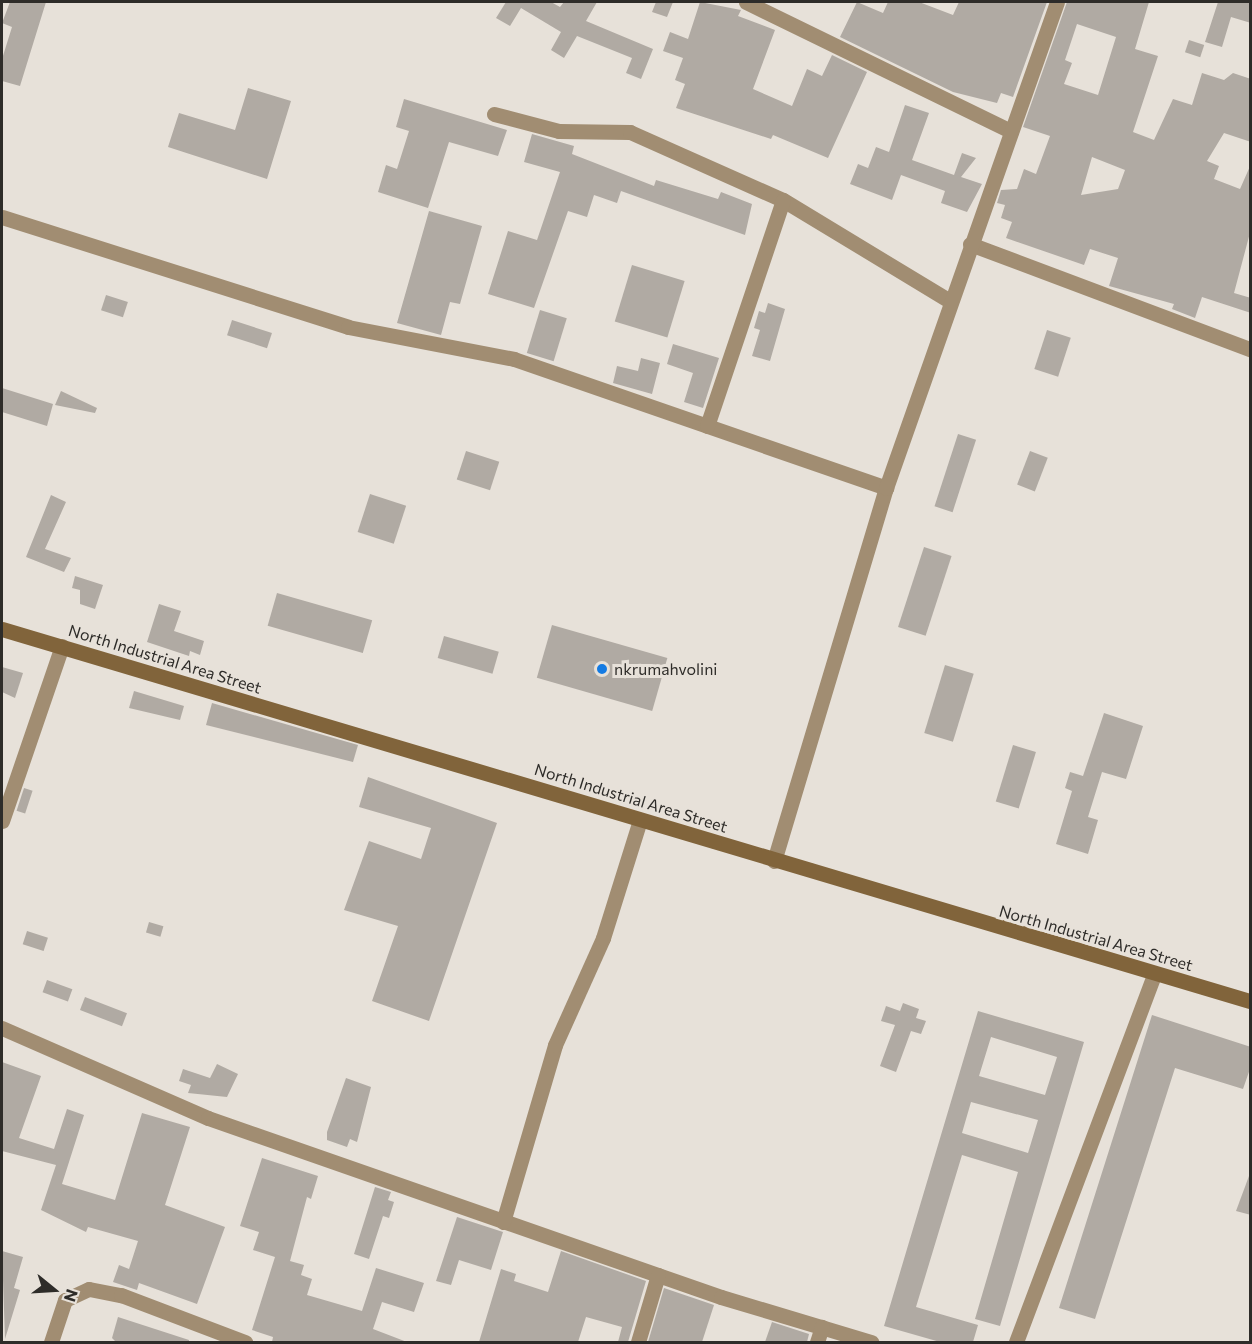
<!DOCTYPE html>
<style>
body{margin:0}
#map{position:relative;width:1252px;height:1344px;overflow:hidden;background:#e7e1d9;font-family:Commissioner,sans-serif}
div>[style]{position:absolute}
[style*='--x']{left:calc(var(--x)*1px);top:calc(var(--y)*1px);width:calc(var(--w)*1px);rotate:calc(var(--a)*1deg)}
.building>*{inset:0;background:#b0aaa3;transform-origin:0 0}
.street>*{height:15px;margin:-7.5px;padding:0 7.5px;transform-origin:7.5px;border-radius:7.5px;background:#a18d72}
.secondary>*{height:15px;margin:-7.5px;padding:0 7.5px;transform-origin:7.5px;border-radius:7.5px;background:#81643b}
.dots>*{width:16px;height:16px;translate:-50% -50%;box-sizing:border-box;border:3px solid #e7e1d9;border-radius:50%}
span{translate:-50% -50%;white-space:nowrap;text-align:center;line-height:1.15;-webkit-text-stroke:6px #e7e1d9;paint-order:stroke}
.street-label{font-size:16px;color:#2e2c29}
.poi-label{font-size:16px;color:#2e2c29}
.left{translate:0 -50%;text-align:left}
.frame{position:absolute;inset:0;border:3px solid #2e2c29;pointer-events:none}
.north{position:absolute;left:24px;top:1260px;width:60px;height:60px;-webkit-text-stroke:4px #e7e1d9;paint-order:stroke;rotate:108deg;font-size:16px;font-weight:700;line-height:24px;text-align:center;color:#2e2c29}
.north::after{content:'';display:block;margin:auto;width:21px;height:27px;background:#2e2c29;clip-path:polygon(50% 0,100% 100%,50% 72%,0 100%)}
</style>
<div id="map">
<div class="building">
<div style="clip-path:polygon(10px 2px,46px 2px,20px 86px,2px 81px,2px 59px,12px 27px,2px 23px)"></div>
<div style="clip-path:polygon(506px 2px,551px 2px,560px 7px,564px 2px,597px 2px,586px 21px,653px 49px,641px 79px,626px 73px,632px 58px,577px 36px,564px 58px,551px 50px,561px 32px,521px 8px,510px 26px,496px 18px)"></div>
<div style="clip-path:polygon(656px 2px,673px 2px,667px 17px,652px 12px)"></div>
<div style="clip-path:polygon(700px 2px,741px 10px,738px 16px,775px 30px,753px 89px,792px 106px,807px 69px,822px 76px,832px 55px,867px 72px,828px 158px,773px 135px,771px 139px,676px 108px,685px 84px,675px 80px,683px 58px,663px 51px,670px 32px,688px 39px)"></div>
<div style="clip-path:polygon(857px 2px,883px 13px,888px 2px,919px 2px,953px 15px,959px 2px,1047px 2px,1013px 97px,1001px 93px,997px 103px,953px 92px,840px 37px)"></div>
<div style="clip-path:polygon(evenodd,1067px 2px,1149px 2px,1135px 49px,1158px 56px,1133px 132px,1154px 140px,1173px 99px,1192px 105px,1202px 73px,1224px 80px,1233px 73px,1251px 79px,1251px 142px,1224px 133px,1207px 161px,1219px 166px,1214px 179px,1240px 189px,1251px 164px,1251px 229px,1234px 293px,1251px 298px,1251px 313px,1202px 297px,1195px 318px,1172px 309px,1174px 304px,1109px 286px,1118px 258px,1090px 249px,1084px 265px,1006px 238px,1012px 222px,1001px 218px,1005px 205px,997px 203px,1001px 190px,1017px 189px,1024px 169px,1036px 174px,1050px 136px,1023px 127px,1067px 2px,1077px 24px,1116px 37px,1098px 95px,1064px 84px,1072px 63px,1065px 60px,1077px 24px,1067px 2px,1092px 157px,1125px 170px,1118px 189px,1081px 195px,1092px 157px)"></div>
<div style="clip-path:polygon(1218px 2px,1251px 2px,1251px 23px,1231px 17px,1222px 47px,1205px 42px)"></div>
<div style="left:1189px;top:40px;width:16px;height:13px;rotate:18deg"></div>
<div style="clip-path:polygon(248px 88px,291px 101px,267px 179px,168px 147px,179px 113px,235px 130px)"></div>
<div style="clip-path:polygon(404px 99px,507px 130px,498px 156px,449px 142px,428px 208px,378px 192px,386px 165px,397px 169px,409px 131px,396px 127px)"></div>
<div style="clip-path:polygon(905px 105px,929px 113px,912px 160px,954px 175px,962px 153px,976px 158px,961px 177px,982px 184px,967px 212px,941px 203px,945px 191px,901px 175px,892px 200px,850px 184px,858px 164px,868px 168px,876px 147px,889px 152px)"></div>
<div style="clip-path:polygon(532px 134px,574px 146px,572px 154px,654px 186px,656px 180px,718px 199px,721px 192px,752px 204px,745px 235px,621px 191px,617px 203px,594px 195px,587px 217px,568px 211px,534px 308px,488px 294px,508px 231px,537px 240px,560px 172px,524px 162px)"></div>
<div style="clip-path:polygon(429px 211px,482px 226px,460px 304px,450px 302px,441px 335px,397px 323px)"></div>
<div style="left:632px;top:265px;width:55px;height:59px;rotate:17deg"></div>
<div style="left:106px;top:295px;width:23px;height:16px;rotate:18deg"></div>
<div style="clip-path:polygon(768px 303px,785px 309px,770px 361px,752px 356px,760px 330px,754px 328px,759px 311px,765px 313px)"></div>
<div style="left:540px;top:310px;width:28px;height:45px;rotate:17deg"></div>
<div style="left:232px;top:320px;width:42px;height:16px;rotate:18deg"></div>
<div style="left:1047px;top:330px;width:25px;height:41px;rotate:18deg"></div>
<div style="clip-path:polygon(673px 344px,719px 358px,703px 408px,684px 402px,693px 373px,667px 364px)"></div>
<div style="clip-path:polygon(641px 358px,660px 363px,652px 394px,613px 383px,617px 366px,638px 371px)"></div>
<div style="clip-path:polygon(2px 388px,53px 404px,47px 426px,2px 412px)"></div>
<div style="clip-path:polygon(61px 391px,97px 408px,95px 413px,55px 405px)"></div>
<div style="left:958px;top:434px;width:19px;height:76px;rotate:18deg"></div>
<div style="left:466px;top:451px;width:35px;height:30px;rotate:18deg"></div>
<div style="left:1030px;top:451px;width:19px;height:36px;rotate:21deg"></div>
<div style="left:370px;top:494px;width:38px;height:40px;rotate:18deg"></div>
<div style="clip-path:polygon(51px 495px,66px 502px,45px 549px,71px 558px,64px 572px,26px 557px)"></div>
<div style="left:924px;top:547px;width:29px;height:84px;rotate:18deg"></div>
<div style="clip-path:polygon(75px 576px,103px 585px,95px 609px,80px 604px,80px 590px,72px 588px)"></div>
<div style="left:277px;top:593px;width:99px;height:34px;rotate:16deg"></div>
<div style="clip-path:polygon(159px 604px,181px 611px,174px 631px,204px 641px,200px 655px,190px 651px,189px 656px,147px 642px)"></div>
<div style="left:552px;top:625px;width:120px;height:55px;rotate:16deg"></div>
<div style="left:444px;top:636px;width:57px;height:23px;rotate:16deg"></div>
<div style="left:945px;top:665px;width:30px;height:71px;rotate:17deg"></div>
<div style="clip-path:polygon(2px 667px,23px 673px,15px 698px,2px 692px)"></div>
<div style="clip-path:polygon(134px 691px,184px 706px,180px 720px,129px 708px)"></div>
<div style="clip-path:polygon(212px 703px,358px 745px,353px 762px,206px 725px)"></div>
<div style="clip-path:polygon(1104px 713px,1143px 726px,1126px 779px,1102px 772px,1088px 817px,1098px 820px,1088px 854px,1056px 844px,1072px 791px,1065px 788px,1070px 772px,1083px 776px)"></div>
<div style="left:1013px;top:745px;width:24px;height:59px;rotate:17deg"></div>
<div style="clip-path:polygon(368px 777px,497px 823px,429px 1021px,372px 1001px,398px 926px,344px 910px,369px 841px,421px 859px,431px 828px,359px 807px)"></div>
<div style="left:24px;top:788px;width:9px;height:24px;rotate:18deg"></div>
<div style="left:149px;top:922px;width:15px;height:11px;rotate:16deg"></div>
<div style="left:27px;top:931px;width:22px;height:14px;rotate:18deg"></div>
<div style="left:47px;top:980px;width:27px;height:13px;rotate:20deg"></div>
<div style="left:85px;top:997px;width:45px;height:14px;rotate:21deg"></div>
<div style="clip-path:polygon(903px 1003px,919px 1009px,916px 1018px,926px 1021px,921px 1034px,911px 1031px,896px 1072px,880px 1066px,895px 1025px,881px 1021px,886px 1006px,900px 1011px)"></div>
<div style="clip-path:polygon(evenodd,978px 1011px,1084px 1042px,1000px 1326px,975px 1319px,1018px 1172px,962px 1155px,916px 1307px,978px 1325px,973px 1342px,940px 1342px,884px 1326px,978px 1011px,991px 1037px,1057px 1057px,1045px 1095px,979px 1076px,991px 1037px,978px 1011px,971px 1102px,1038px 1120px,1028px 1153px,962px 1133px,971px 1102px)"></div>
<div style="clip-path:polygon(1152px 1015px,1251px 1047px,1251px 1066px,1243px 1089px,1175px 1068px,1095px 1319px,1059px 1308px)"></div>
<div style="clip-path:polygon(2px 1062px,41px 1076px,19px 1138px,54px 1149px,67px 1109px,84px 1115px,62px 1184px,115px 1200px,142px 1113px,190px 1127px,165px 1205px,225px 1227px,197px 1304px,139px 1283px,137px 1290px,113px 1282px,119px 1265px,129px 1269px,138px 1241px,88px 1227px,86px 1232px,41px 1210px,56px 1165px,2px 1151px)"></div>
<div style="clip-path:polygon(217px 1064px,238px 1074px,227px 1097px,188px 1093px,191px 1085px,179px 1081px,183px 1069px,210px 1078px)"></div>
<div style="clip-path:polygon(346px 1078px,371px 1087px,357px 1142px,350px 1139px,347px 1147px,327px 1140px,327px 1132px)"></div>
<div style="clip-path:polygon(262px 1158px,318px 1176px,311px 1199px,307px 1197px,290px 1261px,304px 1265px,301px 1275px,312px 1279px,307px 1295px,362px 1311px,376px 1268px,424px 1283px,414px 1312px,382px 1302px,373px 1329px,407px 1342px,272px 1342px,273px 1337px,252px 1330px,275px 1257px,253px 1250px,259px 1232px,240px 1226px)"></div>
<div style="clip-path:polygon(1249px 1176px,1251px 1176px,1251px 1215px,1236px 1211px)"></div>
<div style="clip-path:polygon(375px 1187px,391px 1192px,388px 1200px,394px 1202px,389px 1218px,383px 1216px,369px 1259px,354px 1254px)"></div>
<div style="clip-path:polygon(457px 1217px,503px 1232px,491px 1270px,459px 1260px,451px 1285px,436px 1281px)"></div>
<div style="clip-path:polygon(2px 1251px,23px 1257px,14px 1288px,20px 1290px,5px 1339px)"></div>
<div style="clip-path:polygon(561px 1251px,646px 1281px,628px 1342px,618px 1342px,622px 1327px,586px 1317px,578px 1342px,479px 1342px,501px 1269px,516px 1274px,514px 1281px,548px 1292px)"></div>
<div style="clip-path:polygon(664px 1288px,714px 1305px,702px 1342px,648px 1342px)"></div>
<div style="clip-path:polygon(118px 1317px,189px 1340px,189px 1342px,116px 1342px,112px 1338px)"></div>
<div style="clip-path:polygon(772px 1322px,809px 1334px,807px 1342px,765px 1342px)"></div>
</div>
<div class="street">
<div style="--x:746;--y:2;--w:295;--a:26"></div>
<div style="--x:494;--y:114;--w:67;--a:14.7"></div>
<div style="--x:559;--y:131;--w:71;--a:0.8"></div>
<div style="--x:630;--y:132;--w:167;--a:24"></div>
<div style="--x:783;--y:200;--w:195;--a:31.2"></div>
<div style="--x:2;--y:217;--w:363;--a:17.6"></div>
<div style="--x:348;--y:327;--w:169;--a:10.9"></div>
<div style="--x:514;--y:359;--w:394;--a:19.1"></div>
<div style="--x:970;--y:244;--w:299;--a:20.6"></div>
<div style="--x:707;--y:426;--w:238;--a:-71.4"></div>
<div style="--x:2;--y:821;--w:185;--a:-71.1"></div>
<div style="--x:774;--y:861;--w:389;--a:-73.3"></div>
<div style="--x:886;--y:488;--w:515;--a:-70.62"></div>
<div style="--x:2;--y:1028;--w:225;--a:23.6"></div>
<div style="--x:208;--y:1118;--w:543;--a:19.24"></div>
<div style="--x:721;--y:1297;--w:157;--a:16.7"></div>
<div style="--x:503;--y:1222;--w:184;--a:-73.6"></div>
<div style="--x:555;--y:1045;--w:117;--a:-65.8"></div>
<div style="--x:603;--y:938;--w:124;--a:-72.6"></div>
<div style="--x:51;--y:1342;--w:44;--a:-71.6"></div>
<div style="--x:65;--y:1300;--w:26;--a:-25"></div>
<div style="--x:89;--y:1289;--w:33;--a:11"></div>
<div style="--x:121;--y:1295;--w:133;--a:20.8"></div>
<div style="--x:638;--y:1342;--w:70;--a:-73.4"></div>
<div style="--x:817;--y:1342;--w:16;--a:-72"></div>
<div style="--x:1016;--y:1342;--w:393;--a:-69.4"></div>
</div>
<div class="secondary">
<div style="--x:2;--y:629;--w:1302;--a:16.6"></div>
</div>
<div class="dots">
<div style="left:602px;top:669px;background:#147be3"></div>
</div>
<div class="street-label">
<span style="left:165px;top:659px;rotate:17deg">North Industrial Area Street</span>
<span style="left:631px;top:798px;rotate:17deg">North Industrial Area Street</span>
<span style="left:1096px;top:938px;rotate:16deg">North Industrial Area Street</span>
</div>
<div class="poi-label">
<span class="left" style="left:614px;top:669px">nkrumahvolini</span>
</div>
<div class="frame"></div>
<div class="north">N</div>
</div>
